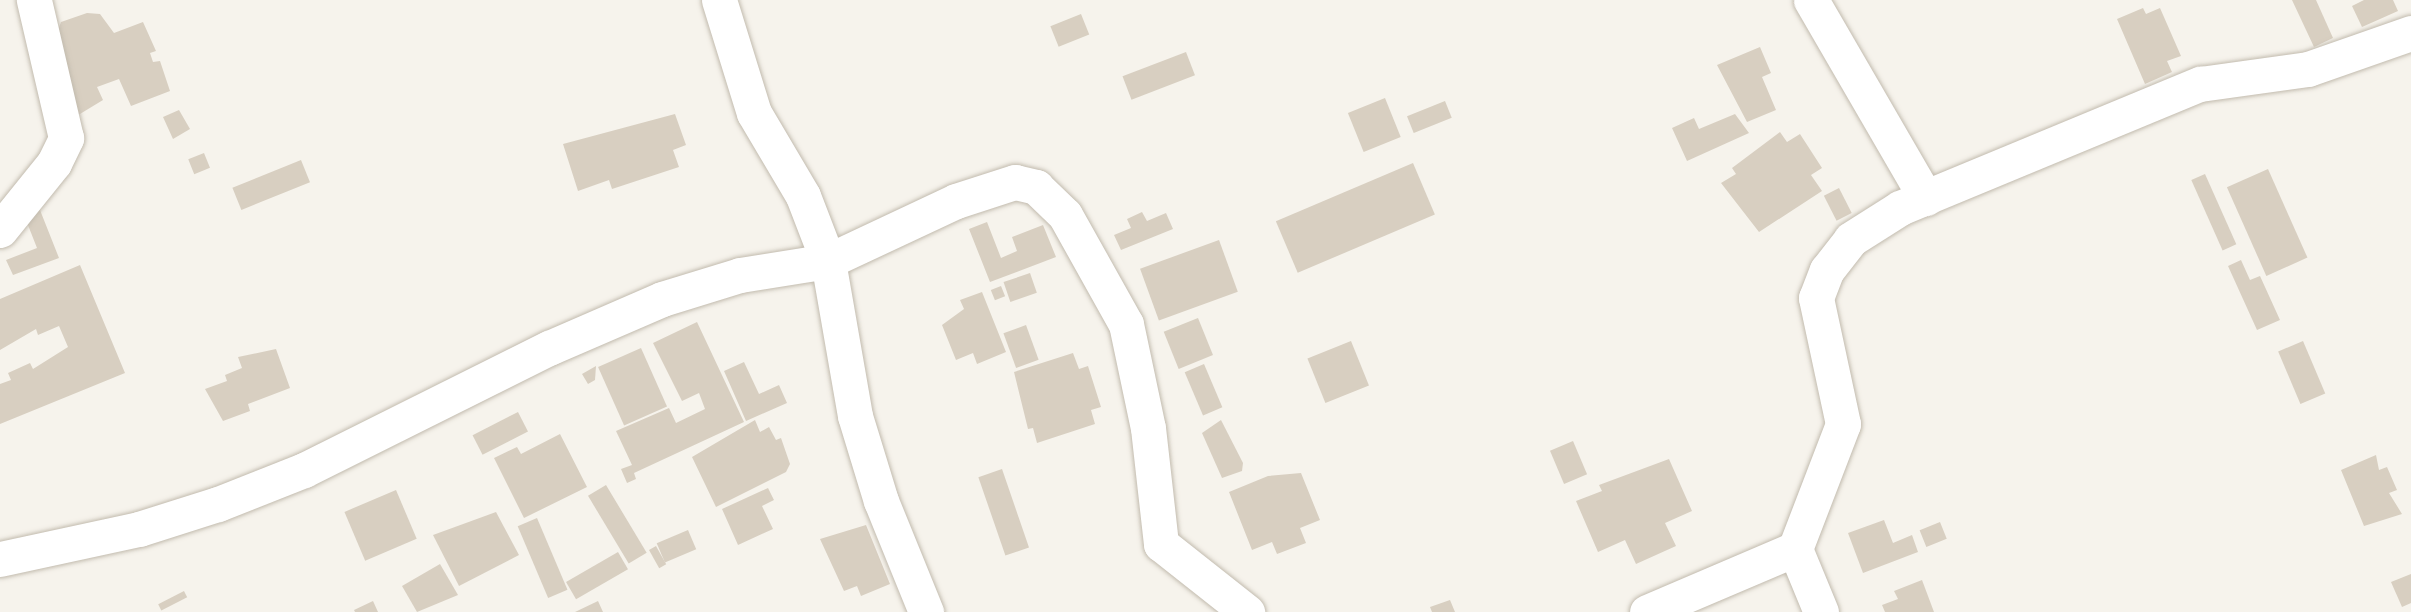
<!DOCTYPE html>
<style>
body{margin:0}
#map{position:relative;width:2411px;height:612px;overflow:hidden;background:#f6f3ec;font-family:Overpass,sans-serif}
div>[style]{position:absolute}
[style*='--x']{left:calc(var(--x)*1px);top:calc(var(--y)*1px);width:calc(var(--w)*1px);rotate:calc(var(--a)*1deg)}
.building>*{inset:0;background:#d8cfc1;transform-origin:0 0}
.roads{filter:drop-shadow(0 0 2px #c2bbae) drop-shadow(0 0 2px #c2bbae)}
.minor>*{height:35px;margin:-17.5px;padding:0 17.5px;transform-origin:17.5px;border-radius:17.5px;background:#fff}
span{translate:-50% -50%;white-space:nowrap;text-align:center;line-height:1.15;-webkit-text-stroke:5px #fff;paint-order:stroke}
</style>
<div id="map">
<div class="building">
<div style="clip-path:polygon(2292px 0,2316px 0,2333px 38px,2314px 47px)"></div>
<div style="clip-path:polygon(2364px 0,2393px 0,2398px 11px,2362px 27px,2352px 6px)"></div>
<div style="clip-path:polygon(2143px 8px,2146px 14px,2160px 8px,2181px 56px,2167px 61px,2172px 72px,2145px 84px,2117px 19px)"></div>
<div style="clip-path:polygon(87px 13px,100px 14px,114px 33px,143px 22px,156px 51px,150px 53px,153px 62px,160px 61px,170px 91px,131px 106px,119px 79px,97px 87px,103px 100px,75px 117px,55px 38px,61px 22px)"></div>
<div style="left:1081px;top:14px;width:22px;height:33px;rotate:68deg"></div>
<div style="clip-path:polygon(1760px 47px,1771px 73px,1762px 77px,1776px 110px,1747px 122px,1717px 65px)"></div>
<div style="left:1186px;top:52px;width:25px;height:68px;rotate:69deg"></div>
<div style="left:1385px;top:98px;width:42px;height:40px;rotate:68deg"></div>
<div style="left:1445px;top:101px;width:18px;height:41px;rotate:68deg"></div>
<div style="clip-path:polygon(179px 110px,190px 129px,173px 139px,163px 117px)"></div>
<div style="clip-path:polygon(675px 114px,686px 145px,673px 150px,679px 167px,612px 189px,609px 180px,578px 191px,563px 144px)"></div>
<div style="clip-path:polygon(1735px 114px,1749px 133px,1687px 161px,1672px 128px,1694px 118px,1699px 129px)"></div>
<div style="clip-path:polygon(1780px 132px,1787px 142px,1800px 134px,1822px 168px,1811px 175px,1822px 191px,1759px 232px,1721px 183px,1736px 174px,1732px 168px)"></div>
<div style="left:204px;top:153px;width:16px;height:17px;rotate:68deg"></div>
<div style="left:301px;top:160px;width:24px;height:74px;rotate:68deg"></div>
<div style="left:1413px;top:163px;width:56px;height:149px;rotate:67deg"></div>
<div style="left:2268px;top:169px;width:97px;height:45px;rotate:66deg"></div>
<div style="left:2205px;top:174px;width:77px;height:15px;rotate:66deg"></div>
<div style="left:1839px;top:188px;width:28px;height:17px;rotate:63deg"></div>
<div style="clip-path:polygon(40px 210px,59px 258px,13px 275px,6px 260px,37px 248px,24px 215px)"></div>
<div style="clip-path:polygon(1142px 212px,1147px 221px,1166px 213px,1173px 229px,1121px 250px,1114px 235px,1131px 228px,1127px 219px)"></div>
<div style="clip-path:polygon(987px 222px,1001px 258px,1017px 251px,1012px 237px,1043px 225px,1056px 257px,990px 282px,969px 229px)"></div>
<div style="left:1219px;top:240px;width:55px;height:84px;rotate:70deg"></div>
<div style="clip-path:polygon(2241px 260px,2250px 280px,2260px 276px,2280px 320px,2257px 330px,2228px 266px)"></div>
<div style="clip-path:polygon(80px 265px,125px 373px,0 424px,0 384px,11px 380px,8px 373px,30px 363px,33px 369px,68px 347px,59px 326px,38px 335px,36px 329px,0 350px,0 299px)"></div>
<div style="left:1030px;top:273px;width:21px;height:28px;rotate:71deg"></div>
<div style="left:1001px;top:286px;width:11px;height:11px;rotate:68deg"></div>
<div style="clip-path:polygon(982px 292px,1006px 352px,977px 364px,973px 353px,956px 360px,942px 325px,964px 309px,960px 300px)"></div>
<div style="left:1198px;top:318px;width:40px;height:37px;rotate:68deg"></div>
<div style="clip-path:polygon(697px 322px,744px 422px,634px 473px,636px 479px,627px 483px,621px 469px,632px 465px,616px 431px,669px 408px,676px 423px,705px 409px,699px 393px,682px 401px,653px 343px)"></div>
<div style="left:1026px;top:325px;width:37px;height:24px;rotate:70deg"></div>
<div style="left:1351px;top:341px;width:48px;height:47px;rotate:68deg"></div>
<div style="left:2303px;top:341px;width:57px;height:27px;rotate:67deg"></div>
<div style="left:641px;top:348px;width:64px;height:47px;rotate:66deg"></div>
<div style="clip-path:polygon(276px 349px,290px 388px,248px 404px,250px 411px,223px 421px,205px 389px,227px 381px,225px 375px,242px 368px,238px 357px)"></div>
<div style="clip-path:polygon(1073px 353px,1079px 369px,1088px 366px,1101px 407px,1091px 410px,1095px 424px,1037px 443px,1033px 428px,1028px 429px,1014px 372px)"></div>
<div style="clip-path:polygon(744px 362px,759px 394px,779px 385px,787px 403px,746px 421px,724px 371px)"></div>
<div style="left:1204px;top:364px;width:47px;height:21px;rotate:67deg"></div>
<div style="clip-path:polygon(596px 366px,595px 380px,588px 384px,582px 374px)"></div>
<div style="left:518px;top:412px;width:22px;height:51px;rotate:63deg"></div>
<div style="clip-path:polygon(755px 420px,760px 432px,769px 427px,776px 440px,781px 438px,790px 464px,786px 472px,716px 507px,692px 457px)"></div>
<div style="clip-path:polygon(1221px 420px,1243px 463px,1242px 471px,1222px 478px,1202px 433px)"></div>
<div style="clip-path:polygon(560px 434px,587px 487px,524px 518px,494px 458px,517px 447px,521px 454px)"></div>
<div style="left:1573px;top:441px;width:36px;height:25px;rotate:67deg"></div>
<div style="clip-path:polygon(2376px 455px,2379px 470px,2387px 467px,2397px 490px,2389px 493px,2402px 514px,2364px 526px,2341px 470px)"></div>
<div style="clip-path:polygon(1669px 459px,1692px 511px,1665px 523px,1676px 546px,1636px 564px,1625px 540px,1598px 552px,1576px 501px,1602px 491px,1599px 485px)"></div>
<div style="left:1002px;top:469px;width:83px;height:25px;rotate:71deg"></div>
<div style="clip-path:polygon(1301px 473px,1320px 520px,1300px 528px,1306px 543px,1277px 554px,1272px 542px,1252px 550px,1229px 492px,1268px 476px)"></div>
<div style="left:606px;top:485px;width:79px;height:21px;rotate:59deg"></div>
<div style="clip-path:polygon(768px 488px,774px 500px,762px 506px,773px 529px,738px 545px,722px 509px)"></div>
<div style="left:396px;top:490px;width:53px;height:56px;rotate:67deg"></div>
<div style="clip-path:polygon(496px 512px,519px 555px,459px 586px,433px 535px)"></div>
<div style="left:537px;top:518px;width:78px;height:21px;rotate:67deg"></div>
<div style="clip-path:polygon(1884px 520px,1893px 543px,1912px 535px,1918px 552px,1863px 573px,1848px 533px)"></div>
<div style="left:1940px;top:522px;width:18px;height:22px;rotate:68deg"></div>
<div style="clip-path:polygon(866px 525px,890px 584px,861px 596px,857px 586px,844px 591px,820px 539px)"></div>
<div style="left:688px;top:530px;width:21px;height:34px;rotate:67deg"></div>
<div style="left:656px;top:546px;width:21px;height:8px;rotate:61deg"></div>
<div style="left:618px;top:552px;width:20px;height:60px;rotate:60deg"></div>
<div style="clip-path:polygon(440px 564px,458px 595px,417px 612px,402px 586px)"></div>
<div style="clip-path:polygon(2411px 574px,2411px 603px,2402px 607px,2391px 582px)"></div>
<div style="clip-path:polygon(1922px 580px,1934px 612px,1885px 612px,1882px 605px,1898px 599px,1894px 591px)"></div>
<div style="left:184px;top:591px;width:7px;height:29px;rotate:63deg"></div>
<div style="clip-path:polygon(1450px 600px,1455px 612px,1432px 612px,1430px 607px)"></div>
<div style="clip-path:polygon(373px 601px,378px 612px,355px 612px,354px 610px)"></div>
<div style="clip-path:polygon(598px 601px,603px 612px,575px 612px)"></div>
</div>
<div class="roads">
<div class="minor">
<div style="--x:719;--y:0;--w:118;--a:72.8"></div>
<div style="--x:754;--y:113;--w:96;--a:59.4"></div>
<div style="--x:803;--y:196;--w:70;--a:69"></div>
<div style="--x:828;--y:261;--w:157;--a:80.1"></div>
<div style="--x:855;--y:416;--w:89;--a:73"></div>
<div style="--x:881;--y:501;--w:120;--a:67.9"></div>
<div style="--x:1811;--y:0;--w:229;--a:59.9"></div>
<div style="--x:0;--y:230;--w:86;--a:-51.1"></div>
<div style="--x:54;--y:163;--w:28;--a:-64"></div>
<div style="--x:66;--y:138;--w:142;--a:-103.1"></div>
<div style="--x:0;--y:559;--w:142;--a:-12.2"></div>
<div style="--x:139;--y:529;--w:83;--a:-17.6"></div>
<div style="--x:218;--y:504;--w:92;--a:-21.6"></div>
<div style="--x:304;--y:470;--w:274;--a:-26.5"></div>
<div style="--x:549;--y:348;--w:123;--a:-23.4"></div>
<div style="--x:662;--y:299;--w:82;--a:-17.1"></div>
<div style="--x:740;--y:275;--w:89;--a:-9"></div>
<div style="--x:828;--y:261;--w:141;--a:-25.1"></div>
<div style="--x:956;--y:201;--w:62;--a:-17.9"></div>
<div style="--x:1015;--y:182;--w:22;--a:13"></div>
<div style="--x:1036;--y:187;--w:40;--a:44"></div>
<div style="--x:1065;--y:215;--w:125;--a:60.8"></div>
<div style="--x:1126;--y:324;--w:106;--a:78.1"></div>
<div style="--x:1148;--y:428;--w:117;--a:83.6"></div>
<div style="--x:1161;--y:544;--w:110;--a:38.3"></div>
<div style="--x:1647;--y:612;--w:161;--a:-23.1"></div>
<div style="--x:1821;--y:612;--w:68;--a:-112.4"></div>
<div style="--x:1795;--y:549;--w:134;--a:-69"></div>
<div style="--x:1843;--y:424;--w:129;--a:-102.1"></div>
<div style="--x:1816;--y:298;--w:30;--a:-69"></div>
<div style="--x:1827;--y:270;--w:39;--a:-52"></div>
<div style="--x:1851;--y:239;--w:58;--a:-32.3"></div>
<div style="--x:1900;--y:208;--w:325;--a:-22.5"></div>
<div style="--x:2200;--y:84;--w:109;--a:-7.9"></div>
<div style="--x:2308;--y:69;--w:109;--a:-19.3"></div>
</div>
</div>
</div>
